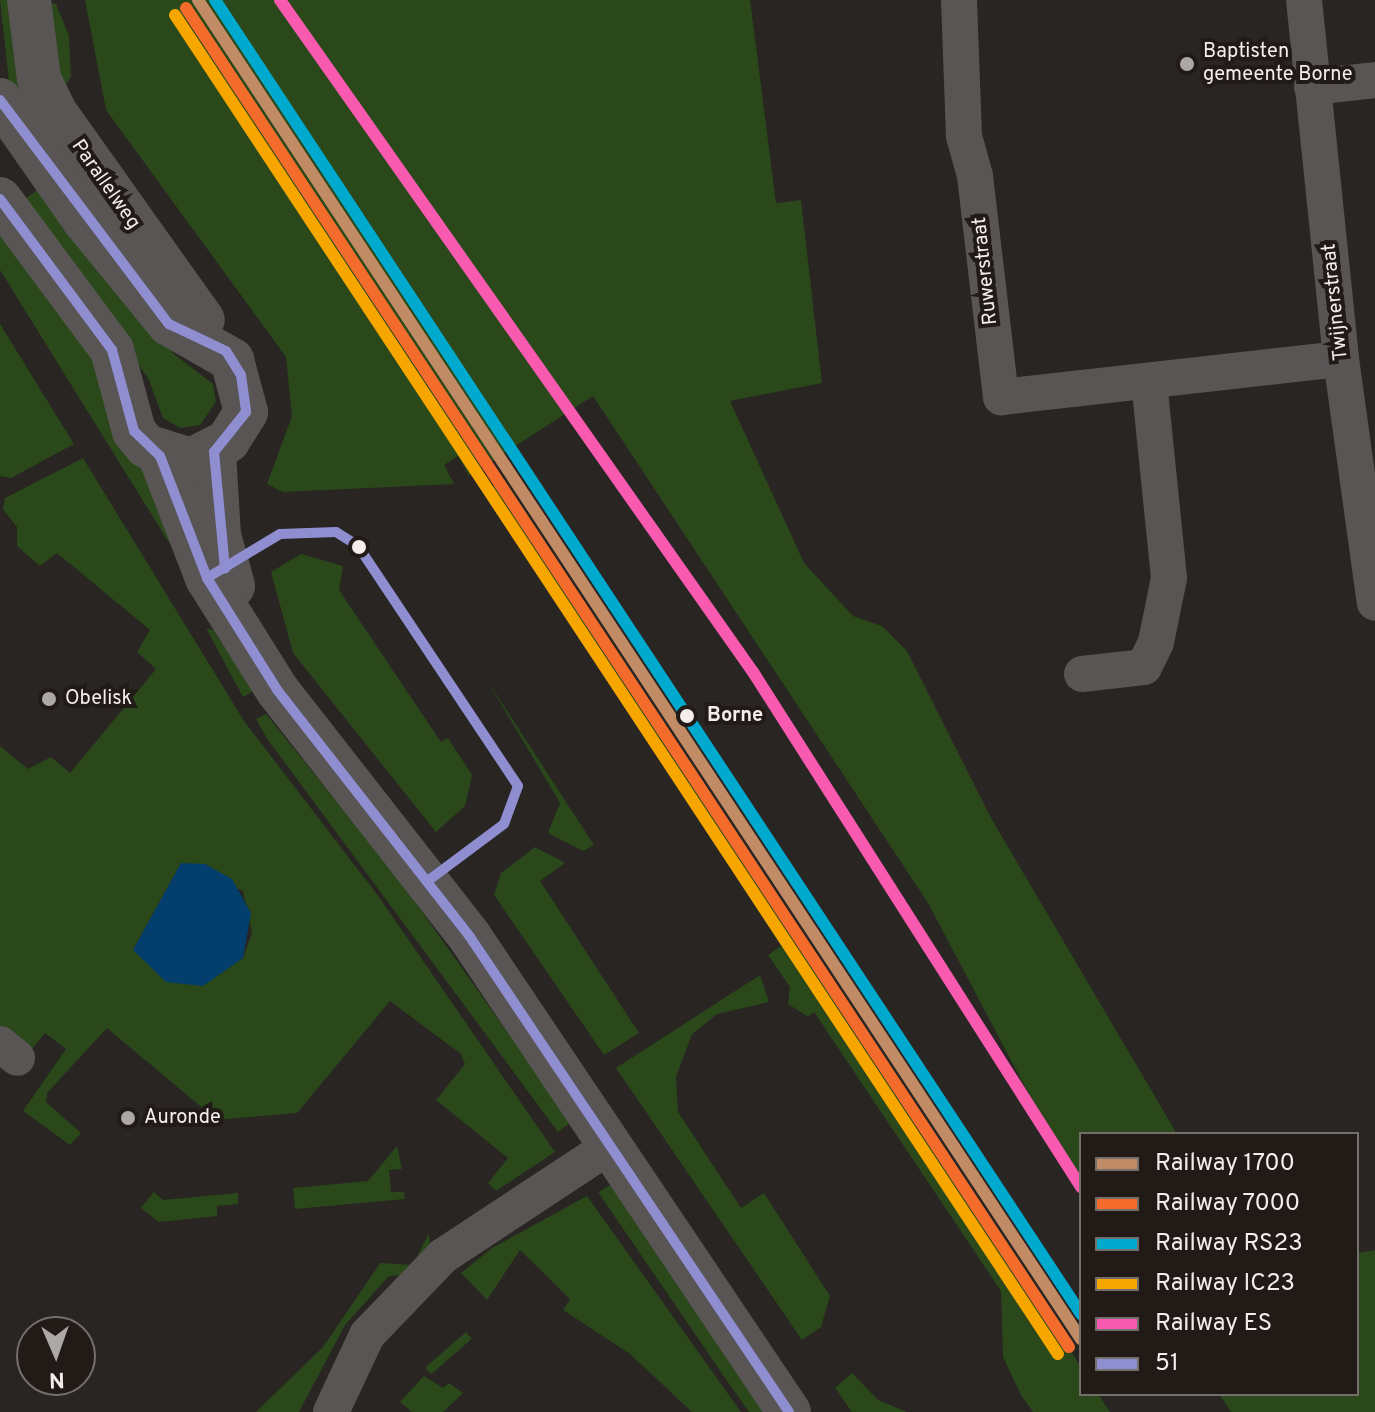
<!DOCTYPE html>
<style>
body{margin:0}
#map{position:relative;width:1375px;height:1412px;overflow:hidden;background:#282523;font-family:Overpass,sans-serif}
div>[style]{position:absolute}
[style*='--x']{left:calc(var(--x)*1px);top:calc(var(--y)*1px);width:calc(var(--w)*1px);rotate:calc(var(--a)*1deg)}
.green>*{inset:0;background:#2a481a;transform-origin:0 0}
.water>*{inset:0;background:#043e6d}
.minor>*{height:36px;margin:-18px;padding:0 18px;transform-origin:18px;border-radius:18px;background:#585554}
.tertiary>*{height:44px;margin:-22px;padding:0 22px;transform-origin:22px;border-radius:22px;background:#585554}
.bus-1>*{height:10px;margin:-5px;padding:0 5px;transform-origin:5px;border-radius:5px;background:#8e8ed1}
.rail-1>*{height:12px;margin:-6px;padding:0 6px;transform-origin:6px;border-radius:6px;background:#c18c65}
.rail-2>*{height:12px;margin:-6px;padding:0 6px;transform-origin:6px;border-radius:6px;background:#f36c2b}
.rail-3>*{height:12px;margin:-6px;padding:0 6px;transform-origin:6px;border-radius:6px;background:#00a9ce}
.rail-4>*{height:12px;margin:-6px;padding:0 6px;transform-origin:6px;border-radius:6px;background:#f7a600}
.rail-5>*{height:12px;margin:-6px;padding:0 6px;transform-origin:6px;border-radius:6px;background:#f75aaf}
.dots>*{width:22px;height:22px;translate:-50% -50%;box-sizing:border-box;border:4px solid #211a17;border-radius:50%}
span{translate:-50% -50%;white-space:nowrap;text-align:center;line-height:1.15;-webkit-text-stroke:8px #211a17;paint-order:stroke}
.poi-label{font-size:20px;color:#f3eeec}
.left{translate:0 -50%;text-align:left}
.street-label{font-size:20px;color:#f3eeec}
.stop-label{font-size:20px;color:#f3eeec;font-weight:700}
.legend{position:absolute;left:1079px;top:1132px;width:280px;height:264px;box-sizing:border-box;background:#211a17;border:2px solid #756f6c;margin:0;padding:10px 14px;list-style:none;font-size:24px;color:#f3eeec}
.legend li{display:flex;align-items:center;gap:16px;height:40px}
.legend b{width:40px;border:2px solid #756f6c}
.north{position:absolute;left:16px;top:1316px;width:80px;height:80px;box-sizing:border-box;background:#211a17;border:2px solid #756f6c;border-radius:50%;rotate:178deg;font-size:22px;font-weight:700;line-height:32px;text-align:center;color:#f3eeec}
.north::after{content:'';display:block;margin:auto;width:28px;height:36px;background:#aca8a6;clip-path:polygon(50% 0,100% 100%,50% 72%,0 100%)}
</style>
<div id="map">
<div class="green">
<div style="clip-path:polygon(0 0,18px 0,42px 115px,9px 82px)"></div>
<div style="clip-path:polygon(40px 0,56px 4px,69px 36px,71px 76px,61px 95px)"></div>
<div style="clip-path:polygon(85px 0,750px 0,776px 203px,801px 200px,822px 383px,730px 401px,804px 563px,853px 616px,882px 626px,907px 651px,991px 818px,1177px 1134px,1081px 1134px,1081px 1193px,928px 903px,593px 396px,469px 476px,458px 456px,444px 465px,454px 484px,283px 492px,267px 484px,292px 416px,286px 357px,106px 110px)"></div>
<div style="clip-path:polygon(44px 185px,174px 354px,213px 384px,216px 402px,200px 425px,180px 428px,163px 418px,148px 378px,18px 204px)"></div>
<div style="clip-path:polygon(0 218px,94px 345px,176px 554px,0 270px)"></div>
<div style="clip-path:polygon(0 324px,74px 444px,11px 478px,0 476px)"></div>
<div style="clip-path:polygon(evenodd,83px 458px,244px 721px,379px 897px,555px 1152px,496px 1191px,488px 1183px,508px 1158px,436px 1100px,465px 1064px,461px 1054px,390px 1001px,297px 1113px,217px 1120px,107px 1028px,47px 1093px,46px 1102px,81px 1133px,70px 1145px,23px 1111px,66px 1049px,45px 1033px,30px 1051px,0 1026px,0 746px,28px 769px,51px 757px,70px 773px,156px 669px,137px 652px,150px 630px,57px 553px,40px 566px,17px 546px,17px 527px,3px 509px,5px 498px,83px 458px,181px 863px,243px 891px,252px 933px,243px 958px,133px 950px,181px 863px)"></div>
<div style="clip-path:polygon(504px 479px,1081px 1367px,1081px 1394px,1098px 1394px,1110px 1412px,1033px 1412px,1021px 1395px,1003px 1357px,1001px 1291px,814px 1012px,808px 1017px,788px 1004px,790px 987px,768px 955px,781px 946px,487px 490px)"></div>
<div style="clip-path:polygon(301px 554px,343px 566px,339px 590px,441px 742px,448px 738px,472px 775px,465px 806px,436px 832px,293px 653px,271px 572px)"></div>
<div style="clip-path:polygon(206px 628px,213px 630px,253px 691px,243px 697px)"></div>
<div style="clip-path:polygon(485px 677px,594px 845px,583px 851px,548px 833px,560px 803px)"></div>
<div style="clip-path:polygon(266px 714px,398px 878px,496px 1016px,570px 1123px,558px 1132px,268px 740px,256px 719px)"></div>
<div style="clip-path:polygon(535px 847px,565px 863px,540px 881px,639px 1033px,604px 1055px,494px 895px,501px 873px)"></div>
<div style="clip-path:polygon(760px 975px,769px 1002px,717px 1014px,692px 1034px,676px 1077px,678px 1112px,741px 1208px,764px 1193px,830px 1296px,821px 1327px,802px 1340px,616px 1068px)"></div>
<div style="clip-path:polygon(397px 1146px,402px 1169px,389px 1170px,391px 1192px,404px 1192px,405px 1199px,295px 1209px,293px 1188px,368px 1181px)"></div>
<div style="clip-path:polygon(612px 1184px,771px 1412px,749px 1412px,723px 1375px,598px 1192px)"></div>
<div style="clip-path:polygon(154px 1192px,163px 1200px,238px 1193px,238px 1204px,217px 1206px,217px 1216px,159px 1222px,141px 1208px)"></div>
<div style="clip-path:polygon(587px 1196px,741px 1412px,692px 1412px,630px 1354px,563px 1310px,570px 1299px,520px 1250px,487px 1300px,461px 1273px,492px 1248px)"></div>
<div style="clip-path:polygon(429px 1233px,430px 1246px,408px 1275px,389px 1276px,345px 1325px,299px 1412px,256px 1412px,324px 1346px,380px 1263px,413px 1265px)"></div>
<div style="clip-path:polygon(1375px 1250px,1375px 1412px,1231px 1412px,1219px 1394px,1357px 1394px,1357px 1253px)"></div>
<div style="left:466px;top:1332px;width:9px;height:54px;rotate:49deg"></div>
<div style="clip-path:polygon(852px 1373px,878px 1400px,907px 1412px,852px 1412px,835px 1388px)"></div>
<div style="clip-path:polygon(424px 1376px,443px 1388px,449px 1383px,463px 1393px,443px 1412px,412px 1412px,400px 1402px)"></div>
</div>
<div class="water">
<div style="clip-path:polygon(181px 863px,205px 864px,232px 879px,251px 913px,243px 958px,203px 986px,166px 982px,133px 950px)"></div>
</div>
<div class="minor">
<div style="--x:959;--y:0;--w:136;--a:87.9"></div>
<div style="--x:964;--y:136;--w:41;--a:74.6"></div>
<div style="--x:975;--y:176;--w:223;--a:83.3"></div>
<div style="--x:1001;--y:397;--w:342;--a:-6.4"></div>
<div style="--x:1304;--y:0;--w:361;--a:84.1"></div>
<div style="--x:1341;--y:359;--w:246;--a:82.1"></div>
<div style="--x:1312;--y:87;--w:63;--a:-6.3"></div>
<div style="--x:1082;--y:674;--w:62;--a:-6.4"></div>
<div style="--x:1144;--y:667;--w:28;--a:-64"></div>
<div style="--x:1156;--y:642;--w:65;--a:-78.5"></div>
<div style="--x:1169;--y:578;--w:198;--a:-95.8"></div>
<div style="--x:0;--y:1044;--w:22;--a:39"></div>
<div style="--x:331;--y:1412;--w:85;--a:-64.9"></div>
<div style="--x:367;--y:1335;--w:110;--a:-46.1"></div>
<div style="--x:443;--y:1256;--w:200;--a:-33.4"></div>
</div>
<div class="tertiary">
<div style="--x:29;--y:0;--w:80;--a:82.8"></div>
<div style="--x:39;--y:79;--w:37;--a:64"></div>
<div style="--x:55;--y:112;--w:255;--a:54.6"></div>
<div style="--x:0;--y:100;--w:146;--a:55"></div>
<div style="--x:84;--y:220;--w:134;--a:50.7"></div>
<div style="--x:169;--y:324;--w:73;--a:29.7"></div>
<div style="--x:232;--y:360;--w:54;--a:74.9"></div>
<div style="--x:246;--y:412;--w:34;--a:122"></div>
<div style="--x:228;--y:441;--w:42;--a:152.8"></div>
<div style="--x:191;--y:460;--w:47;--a:-162.7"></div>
<div style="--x:146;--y:446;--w:19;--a:-129"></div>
<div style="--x:134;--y:431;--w:84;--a:-105.2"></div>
<div style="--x:112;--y:350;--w:188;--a:-126.6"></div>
<div style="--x:214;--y:452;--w:83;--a:86.6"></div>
<div style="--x:219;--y:535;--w:53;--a:74.6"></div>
<div style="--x:160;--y:456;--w:131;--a:68.9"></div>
<div style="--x:207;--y:578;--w:133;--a:57.9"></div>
<div style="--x:278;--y:691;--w:312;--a:52"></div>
<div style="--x:470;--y:937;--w:572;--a:56.12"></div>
</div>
<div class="bus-1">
<div style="--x:0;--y:100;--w:281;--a:53"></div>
<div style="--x:169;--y:324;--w:63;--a:25.3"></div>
<div style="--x:226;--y:351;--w:28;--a:58"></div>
<div style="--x:241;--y:375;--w:37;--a:82"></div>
<div style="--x:246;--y:412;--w:51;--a:128.7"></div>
<div style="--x:214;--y:452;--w:117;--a:84.6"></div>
<div style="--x:0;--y:199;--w:188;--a:53.4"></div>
<div style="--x:112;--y:350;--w:84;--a:74.8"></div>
<div style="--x:134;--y:431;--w:36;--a:44"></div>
<div style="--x:160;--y:456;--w:131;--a:68.9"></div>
<div style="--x:207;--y:578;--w:133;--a:57.9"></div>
<div style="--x:278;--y:691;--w:312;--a:52"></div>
<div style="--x:470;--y:937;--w:572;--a:56.12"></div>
<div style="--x:207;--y:578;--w:85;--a:-31.1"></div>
<div style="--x:280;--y:534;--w:56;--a:-2"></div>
<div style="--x:336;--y:532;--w:26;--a:32"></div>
<div style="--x:358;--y:546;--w:288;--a:56.3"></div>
<div style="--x:518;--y:786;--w:40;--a:110.2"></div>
<div style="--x:504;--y:824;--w:94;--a:143.3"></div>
</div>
<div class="rail-1">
<div style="--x:198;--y:0;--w:1604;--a:56.6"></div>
</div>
<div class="rail-2">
<div style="--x:186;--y:8;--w:1604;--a:56.6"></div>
</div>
<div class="rail-3">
<div style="--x:215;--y:0;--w:1574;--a:56.61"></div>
</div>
<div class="rail-4">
<div style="--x:175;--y:15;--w:1604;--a:56.6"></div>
</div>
<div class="rail-5">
<div style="--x:280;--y:0;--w:822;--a:54.86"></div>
<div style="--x:753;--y:672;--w:611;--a:57.51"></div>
</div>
<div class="dots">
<div style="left:1187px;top:64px;background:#aca8a6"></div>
<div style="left:359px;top:547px;background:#f3eeec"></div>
<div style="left:49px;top:699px;background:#aca8a6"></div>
<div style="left:687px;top:716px;background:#f3eeec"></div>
<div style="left:128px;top:1118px;background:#aca8a6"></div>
</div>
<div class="poi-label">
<span class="left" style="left:1203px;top:64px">Baptisten<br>gemeente Borne</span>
<span class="left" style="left:65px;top:699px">Obelisk</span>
<span class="left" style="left:144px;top:1118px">Auronde</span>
</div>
<div class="street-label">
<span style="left:105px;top:185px;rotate:55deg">Parallelweg</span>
<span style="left:986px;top:271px;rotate:-96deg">Ruwerstraat</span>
<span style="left:1336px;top:302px;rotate:-96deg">Twijnerstraat</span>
</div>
<div class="stop-label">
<span class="left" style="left:707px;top:716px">Borne</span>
</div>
<ul class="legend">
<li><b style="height:10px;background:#c18c65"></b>Railway 1700</li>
<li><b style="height:10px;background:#f36c2b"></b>Railway 7000</li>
<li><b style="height:10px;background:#00a9ce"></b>Railway RS23</li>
<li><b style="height:10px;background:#f7a600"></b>Railway IC23</li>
<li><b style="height:10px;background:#f75aaf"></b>Railway ES</li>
<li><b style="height:10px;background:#8e8ed1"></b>51</li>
</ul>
<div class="north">N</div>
</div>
